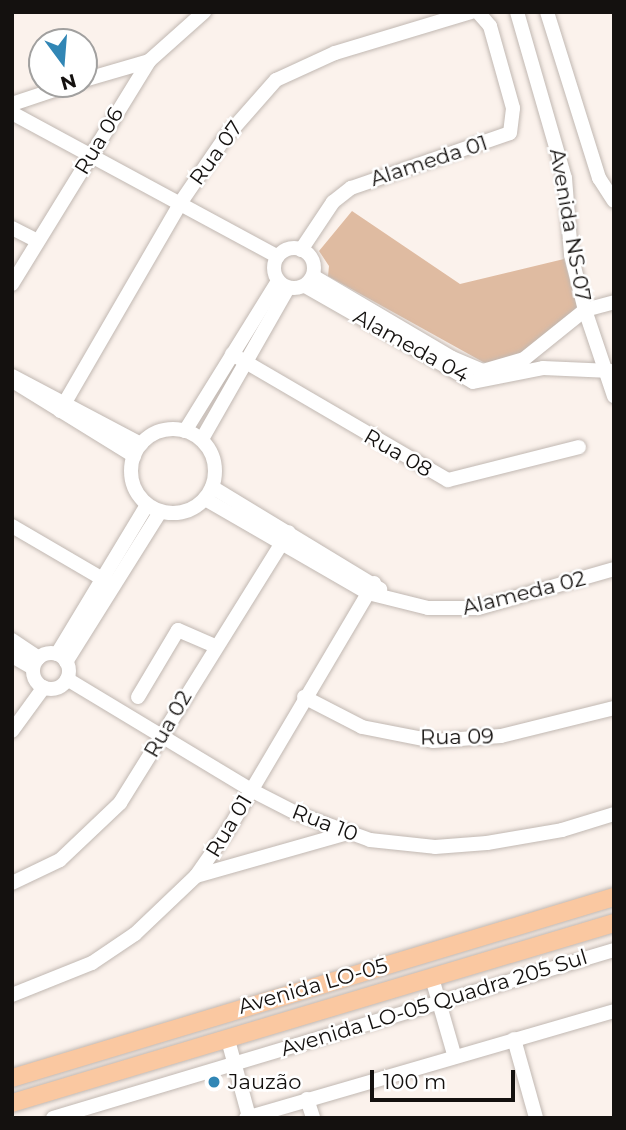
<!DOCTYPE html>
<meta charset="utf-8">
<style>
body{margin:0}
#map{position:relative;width:626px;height:1130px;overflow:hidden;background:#fbf2ec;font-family:Montserrat,sans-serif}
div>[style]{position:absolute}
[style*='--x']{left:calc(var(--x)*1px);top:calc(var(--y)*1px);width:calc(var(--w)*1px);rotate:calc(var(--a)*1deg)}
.green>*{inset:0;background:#dfbba1}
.roads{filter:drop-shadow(0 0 2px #c1b8b2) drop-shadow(0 0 2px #c1b8b2)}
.minor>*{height:14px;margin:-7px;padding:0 7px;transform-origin:7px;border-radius:7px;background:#fff}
.minor>.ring{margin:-7px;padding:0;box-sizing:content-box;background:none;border:14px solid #fff;border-radius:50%}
.major>*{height:18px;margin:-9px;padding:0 9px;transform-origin:9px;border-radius:9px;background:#fac8a1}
.dots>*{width:19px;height:19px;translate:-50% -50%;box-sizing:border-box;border:4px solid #fff;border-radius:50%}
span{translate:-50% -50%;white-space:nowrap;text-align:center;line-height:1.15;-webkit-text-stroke:5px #fff;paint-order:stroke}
.street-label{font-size:21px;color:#14110f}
.poi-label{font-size:21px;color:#14110f}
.left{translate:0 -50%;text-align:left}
.frame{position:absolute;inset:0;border:14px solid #14110f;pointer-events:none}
.north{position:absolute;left:28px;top:28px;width:70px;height:70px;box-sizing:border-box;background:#fff;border:2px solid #a1a09f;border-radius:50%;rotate:164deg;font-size:19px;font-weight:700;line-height:28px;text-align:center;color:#14110f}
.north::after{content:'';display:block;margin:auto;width:24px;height:32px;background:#3186b5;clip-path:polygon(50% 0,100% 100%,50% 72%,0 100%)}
.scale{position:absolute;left:370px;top:1070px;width:145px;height:32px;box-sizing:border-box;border:4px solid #14110f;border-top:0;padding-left:9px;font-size:21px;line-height:24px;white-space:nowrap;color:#14110f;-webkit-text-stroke:5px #fff;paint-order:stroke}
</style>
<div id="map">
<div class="green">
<div style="clip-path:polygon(352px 211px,460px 284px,564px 259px,577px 307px,544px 343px,501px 366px,483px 362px,328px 276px,329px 266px,319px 251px)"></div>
</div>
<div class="roads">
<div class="minor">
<div style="--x:517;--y:12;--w:173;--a:73.9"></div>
<div style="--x:565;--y:178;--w:77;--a:85.5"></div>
<div style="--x:571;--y:255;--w:57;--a:75.7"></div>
<div style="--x:585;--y:310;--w:91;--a:71.4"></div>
<div style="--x:547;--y:12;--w:174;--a:72.6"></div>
<div style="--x:599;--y:178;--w:27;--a:57"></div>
<div style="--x:84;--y:80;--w:68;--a:-16.3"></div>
<div style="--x:12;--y:104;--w:63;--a:-18.4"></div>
<div style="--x:12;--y:113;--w:302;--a:28.4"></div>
<div style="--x:12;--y:228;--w:27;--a:27"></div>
<div class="ring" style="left:274px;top:248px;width:26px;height:26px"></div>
<div style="--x:301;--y:250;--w:58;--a:-56.3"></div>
<div style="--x:333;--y:202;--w:23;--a:-38"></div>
<div style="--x:351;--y:188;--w:168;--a:-19.1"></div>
<div style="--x:510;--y:133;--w:25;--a:-83"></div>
<div style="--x:513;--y:108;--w:85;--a:-105.7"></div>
<div style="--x:490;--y:26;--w:18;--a:-131"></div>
<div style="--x:313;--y:276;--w:161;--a:30.5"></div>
<div style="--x:452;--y:358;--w:34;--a:23"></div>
<div style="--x:483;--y:371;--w:43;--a:-16.3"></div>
<div style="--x:524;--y:359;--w:78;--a:-38.8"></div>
<div style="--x:585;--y:310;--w:30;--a:-15"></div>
<div style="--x:12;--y:284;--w:262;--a:-58.4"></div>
<div style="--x:149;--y:61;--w:74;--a:-41.7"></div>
<div style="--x:305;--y:286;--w:193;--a:29.7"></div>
<div style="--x:473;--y:382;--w:71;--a:-11.3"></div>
<div style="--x:543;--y:368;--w:68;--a:2.5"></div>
<div style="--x:232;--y:354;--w:250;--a:30.3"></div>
<div style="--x:448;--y:480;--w:135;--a:-14.1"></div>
<div style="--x:12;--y:376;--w:146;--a:27.8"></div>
<div style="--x:16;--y:383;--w:139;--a:31.7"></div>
<div style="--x:60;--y:411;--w:241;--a:-59.9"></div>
<div style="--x:181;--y:202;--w:76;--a:-55.7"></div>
<div style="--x:224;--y:139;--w:79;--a:-48.6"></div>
<div style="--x:276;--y:80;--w:65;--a:-24.6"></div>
<div style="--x:335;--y:53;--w:142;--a:-16.8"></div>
<div class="ring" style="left:131px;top:429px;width:70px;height:70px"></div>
<div style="--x:185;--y:431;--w:176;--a:-58.2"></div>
<div style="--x:202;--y:439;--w:174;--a:-60.3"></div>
<div style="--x:212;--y:487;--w:197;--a:31.3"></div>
<div style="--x:205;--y:499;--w:188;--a:30"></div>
<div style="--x:368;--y:593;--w:62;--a:14"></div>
<div style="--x:428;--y:608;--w:50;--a:0"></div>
<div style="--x:478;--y:608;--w:141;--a:-16"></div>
<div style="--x:12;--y:526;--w:111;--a:30.3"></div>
<div style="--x:12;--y:640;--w:32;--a:34"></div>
<div class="ring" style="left:33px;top:653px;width:22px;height:22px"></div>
<div style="--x:57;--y:654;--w:174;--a:-58.9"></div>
<div style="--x:12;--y:656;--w:24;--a:30"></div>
<div style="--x:66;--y:662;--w:177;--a:-57.9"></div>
<div style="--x:67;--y:679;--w:215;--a:31.1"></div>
<div style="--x:251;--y:790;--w:51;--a:27.1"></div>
<div style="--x:296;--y:813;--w:79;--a:20"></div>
<div style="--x:370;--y:840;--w:65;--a:6.1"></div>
<div style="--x:435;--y:847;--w:52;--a:-4.4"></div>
<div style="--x:487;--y:843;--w:76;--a:-9.8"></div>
<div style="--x:562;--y:830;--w:54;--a:-17.1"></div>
<div style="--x:138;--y:697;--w:78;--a:-59.2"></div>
<div style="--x:178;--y:630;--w:40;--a:23.4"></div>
<div style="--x:304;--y:697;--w:65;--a:27.3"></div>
<div style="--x:362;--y:727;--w:72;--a:11.2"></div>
<div style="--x:433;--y:741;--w:68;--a:-4.2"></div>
<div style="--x:501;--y:736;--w:116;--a:-13.9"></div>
<div style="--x:12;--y:731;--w:54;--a:-54"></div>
<div style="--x:196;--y:876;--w:154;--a:-15.8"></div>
<div style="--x:12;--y:883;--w:53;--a:-25.6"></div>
<div style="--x:60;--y:860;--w:83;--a:-43.5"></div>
<div style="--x:120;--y:803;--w:319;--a:-58.1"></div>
<div style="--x:432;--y:978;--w:79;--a:73.9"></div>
<div style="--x:12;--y:995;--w:86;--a:-21.8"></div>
<div style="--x:92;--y:963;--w:52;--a:-34"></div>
<div style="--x:135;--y:934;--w:84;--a:-43.6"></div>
<div style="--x:196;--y:876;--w:56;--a:-55.2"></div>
<div style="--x:228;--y:830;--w:287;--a:-59.4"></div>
<div style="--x:514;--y:1039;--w:82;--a:74.4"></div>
<div style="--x:228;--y:1040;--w:80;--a:74.7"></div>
<div style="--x:307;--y:1099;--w:20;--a:72"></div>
<div style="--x:53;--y:1118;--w:586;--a:-16.67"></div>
<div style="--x:246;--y:1118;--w:383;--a:-16.2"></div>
</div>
<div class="major">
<div style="--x:12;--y:1078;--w:629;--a:-16.73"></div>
<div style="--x:12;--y:1103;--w:628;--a:-16.65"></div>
</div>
</div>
<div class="dots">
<div style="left:214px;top:1082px;background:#3186b5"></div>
</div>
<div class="street-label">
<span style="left:99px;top:141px;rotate:-59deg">Rua 06</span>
<span style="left:216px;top:153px;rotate:-54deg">Rua 07</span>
<span style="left:429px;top:161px;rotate:-18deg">Alameda 01</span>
<span style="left:570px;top:225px;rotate:80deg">Avenida NS-07</span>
<span style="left:411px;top:346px;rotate:29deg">Alameda 04</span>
<span style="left:398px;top:453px;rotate:30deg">Rua 08</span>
<span style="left:524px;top:593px;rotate:-14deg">Alameda 02</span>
<span style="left:168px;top:724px;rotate:-60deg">Rua 02</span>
<span style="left:457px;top:737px;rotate:-1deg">Rua 09</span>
<span style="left:325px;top:823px;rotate:21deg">Rua 10</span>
<span style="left:229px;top:826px;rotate:-59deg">Rua 01</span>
<span style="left:313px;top:986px;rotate:-16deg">Avenida LO-05</span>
<span style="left:434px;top:1003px;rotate:-17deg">Avenida LO-05 Quadra 205 Sul</span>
</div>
<div class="poi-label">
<span class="left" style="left:228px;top:1082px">Jauzão</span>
</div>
<div class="frame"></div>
<div class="north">N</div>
<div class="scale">100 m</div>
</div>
